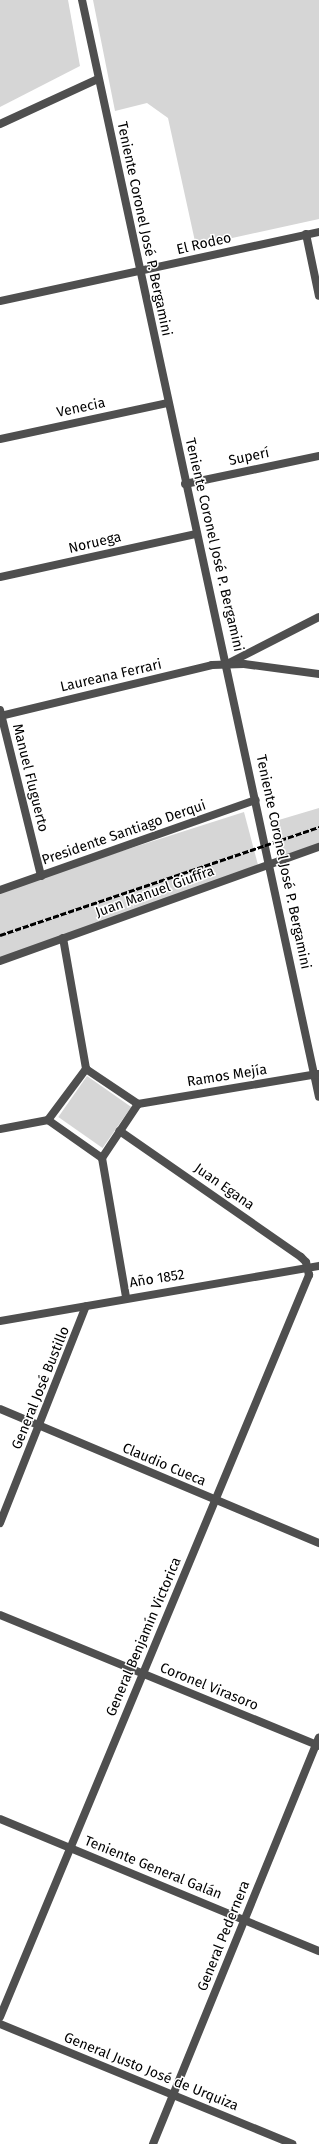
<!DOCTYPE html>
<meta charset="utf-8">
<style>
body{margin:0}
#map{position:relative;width:319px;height:2144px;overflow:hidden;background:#fff;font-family:"Fira Sans",sans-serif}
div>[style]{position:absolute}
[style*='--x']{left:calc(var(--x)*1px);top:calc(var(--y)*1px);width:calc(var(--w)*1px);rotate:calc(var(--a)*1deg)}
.green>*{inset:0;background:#d6d6d6;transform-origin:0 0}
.minor>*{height:8px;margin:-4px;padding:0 4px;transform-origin:4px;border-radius:4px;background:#4f4f4f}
.tertiary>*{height:8px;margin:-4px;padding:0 4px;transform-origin:4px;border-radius:4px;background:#4f4f4f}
.rail>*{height:3px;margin-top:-1.5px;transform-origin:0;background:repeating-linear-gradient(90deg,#000 0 6px,transparent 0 8px)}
span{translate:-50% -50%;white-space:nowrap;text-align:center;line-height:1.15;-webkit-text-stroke:3px #fff;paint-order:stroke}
.street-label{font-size:14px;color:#000}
</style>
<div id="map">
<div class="green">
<div style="clip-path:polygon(0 0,68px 0,80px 66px,0 107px)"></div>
<div style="clip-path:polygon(93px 0,319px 0,319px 219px,196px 246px,168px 118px,147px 103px,115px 111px)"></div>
<div style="clip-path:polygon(319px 808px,319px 844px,281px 857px,272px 822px)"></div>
<div style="clip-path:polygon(244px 812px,258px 865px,0 961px,0 890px)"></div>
<div style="left:87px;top:1076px;width:54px;height:50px;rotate:35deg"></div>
</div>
<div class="minor">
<div style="--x:82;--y:0;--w:1122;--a:77.81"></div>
<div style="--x:0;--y:124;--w:108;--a:-24.7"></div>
<div style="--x:306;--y:234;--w:63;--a:78.2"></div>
<div style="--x:0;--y:301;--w:326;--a:-12.2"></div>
<div style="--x:0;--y:439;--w:172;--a:-12.1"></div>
<div style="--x:185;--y:484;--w:137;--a:-11.8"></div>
<div style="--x:0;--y:577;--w:201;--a:-12.4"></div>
<div style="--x:227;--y:664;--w:103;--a:-27.1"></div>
<div style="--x:0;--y:710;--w:171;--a:76.1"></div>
<div style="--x:0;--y:890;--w:271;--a:-19.4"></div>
<div style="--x:63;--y:938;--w:133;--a:80"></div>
<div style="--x:0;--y:961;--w:339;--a:-19.7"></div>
<div style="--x:138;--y:1104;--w:182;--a:-9.5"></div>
<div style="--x:48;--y:1120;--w:66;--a:35.1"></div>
<div style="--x:102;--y:1158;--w:65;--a:-56.3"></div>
<div style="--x:48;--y:1120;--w:64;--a:-53.3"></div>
<div style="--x:86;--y:1069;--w:63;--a:33.9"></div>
<div style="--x:0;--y:1129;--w:49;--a:-10.6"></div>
<div style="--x:102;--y:1158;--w:141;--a:80.2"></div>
<div style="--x:0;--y:1321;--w:324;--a:-9.8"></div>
<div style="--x:0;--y:1409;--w:346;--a:22.8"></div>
<div style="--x:0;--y:1523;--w:233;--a:-68.4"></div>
<div style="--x:0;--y:1615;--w:345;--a:22.3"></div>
<div style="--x:0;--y:1819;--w:345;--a:22.5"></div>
<div style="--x:0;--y:2017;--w:804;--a:-67.39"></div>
<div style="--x:309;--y:1275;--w:13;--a:-103"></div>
<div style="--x:306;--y:1262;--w:7;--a:-135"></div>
<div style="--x:301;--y:1257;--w:221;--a:-145.2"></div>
<div style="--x:0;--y:2024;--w:316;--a:22.3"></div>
<div style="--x:153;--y:2144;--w:439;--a:-67.8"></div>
</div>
<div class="tertiary">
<div style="--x:0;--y:716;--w:218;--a:-13.5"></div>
<div style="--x:212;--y:665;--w:32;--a:-2"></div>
<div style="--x:244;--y:664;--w:76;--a:7.6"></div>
</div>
<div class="rail">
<div style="--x:0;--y:935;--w:337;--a:-18.7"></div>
</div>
<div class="street-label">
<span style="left:144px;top:229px;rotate:78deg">Teniente Coronel José P. Bergamini</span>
<span style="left:204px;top:244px;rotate:-13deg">El Rodeo</span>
<span style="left:81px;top:408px;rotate:-12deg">Venecia</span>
<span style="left:249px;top:457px;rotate:-12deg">Superí</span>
<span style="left:95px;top:543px;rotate:-13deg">Noruega</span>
<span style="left:214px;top:545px;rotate:77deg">Teniente Coronel José P. Bergamini</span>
<span style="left:111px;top:676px;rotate:-13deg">Laureana Ferrari</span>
<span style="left:30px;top:778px;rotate:76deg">Manuel Fluguerto</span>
<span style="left:124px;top:833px;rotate:-19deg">Presidente Santiago Derqui</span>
<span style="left:283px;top:862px;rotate:78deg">Teniente Coronel José P. Bergamini</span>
<span style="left:155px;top:892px;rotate:-20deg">Juan Manuel Giuffra</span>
<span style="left:227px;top:1076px;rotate:-9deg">Ramos Mejía</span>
<span style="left:224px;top:1187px;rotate:35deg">Juan Egana</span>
<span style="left:157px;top:1279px;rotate:-9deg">Año 1852</span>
<span style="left:41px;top:1388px;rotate:-68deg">General José Bustillo</span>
<span style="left:164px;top:1465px;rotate:23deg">Claudio Cueca</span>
<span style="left:144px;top:1637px;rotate:-67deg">General Benjamín Victorica</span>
<span style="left:209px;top:1687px;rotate:22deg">Coronel Virasoro</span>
<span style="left:153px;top:1868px;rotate:22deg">Teniente General Galán</span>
<span style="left:224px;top:1936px;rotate:-68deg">General Pedernera</span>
<span style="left:151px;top:2072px;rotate:22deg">General Justo José de Urquiza</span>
</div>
</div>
